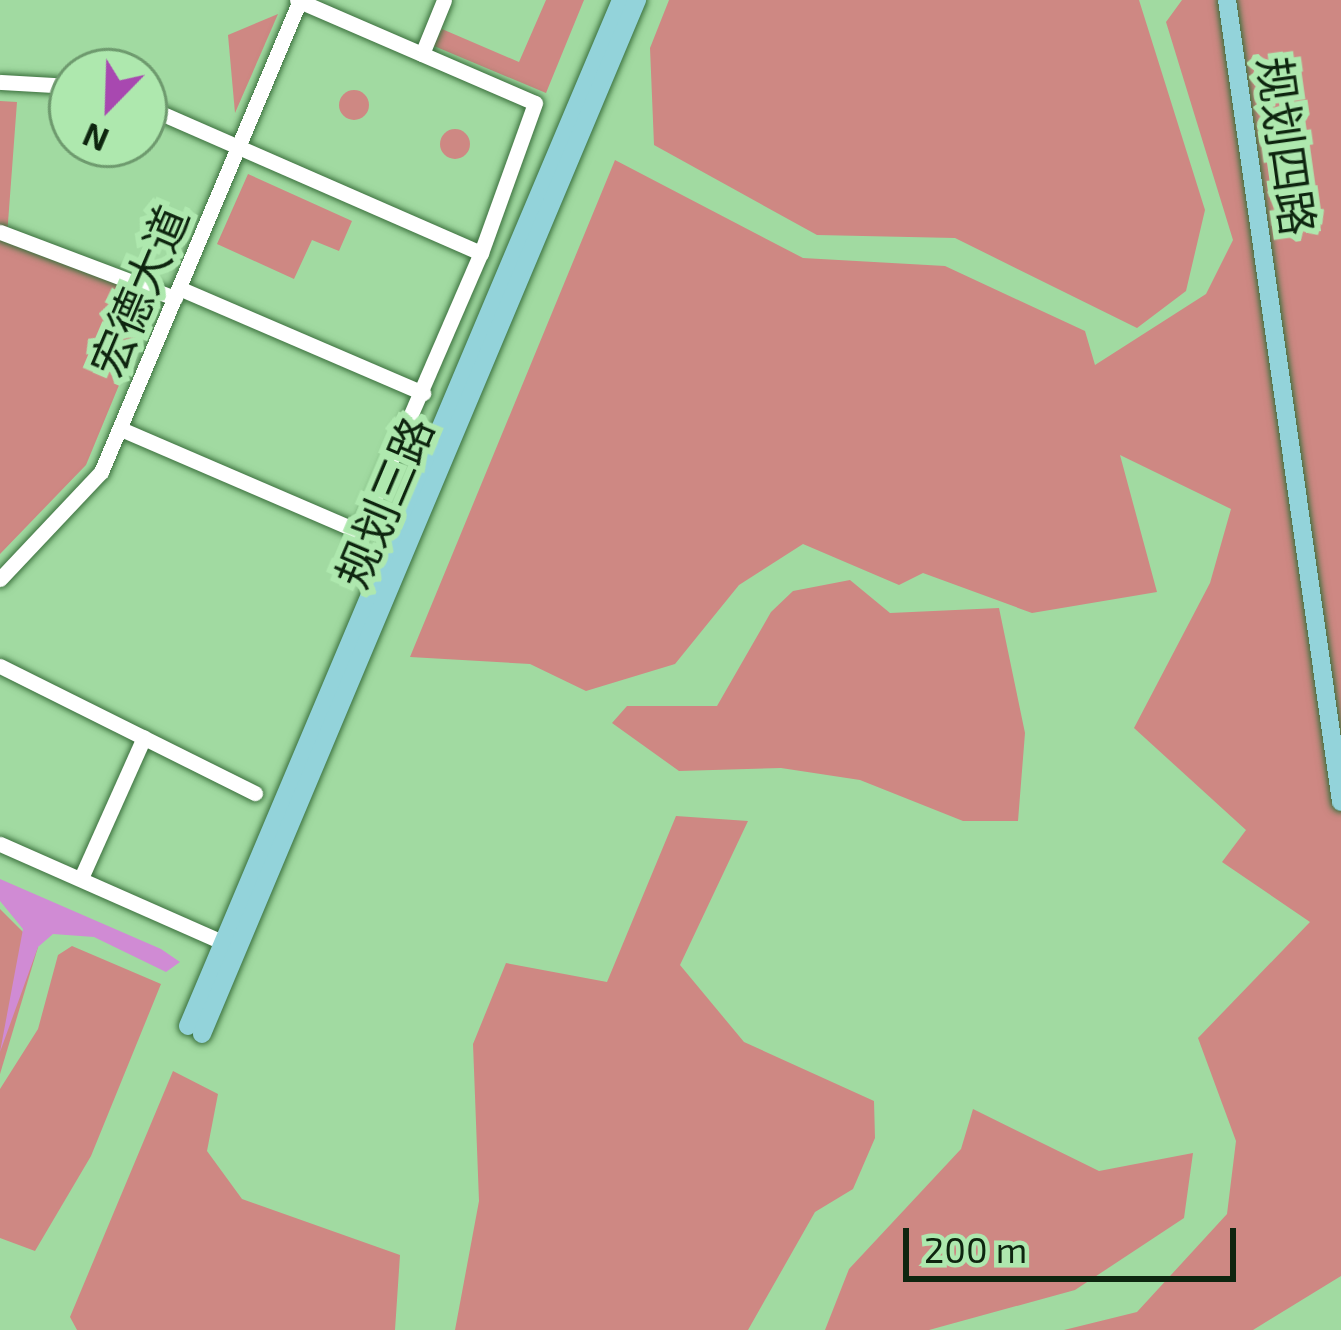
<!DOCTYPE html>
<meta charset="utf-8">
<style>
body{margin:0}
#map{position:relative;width:1341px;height:1330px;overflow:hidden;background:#a1daa1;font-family:"Exo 2","Noto Sans SC",sans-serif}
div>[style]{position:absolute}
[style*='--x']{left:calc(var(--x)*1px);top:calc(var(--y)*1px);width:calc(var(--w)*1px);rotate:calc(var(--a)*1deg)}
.green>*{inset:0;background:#ce8883}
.round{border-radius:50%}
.water>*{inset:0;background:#d08bd4}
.roads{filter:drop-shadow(0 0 3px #3a6f3c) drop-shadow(0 0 3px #3a6f3c)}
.minor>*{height:15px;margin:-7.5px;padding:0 7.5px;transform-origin:7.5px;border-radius:7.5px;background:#fff}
.major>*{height:18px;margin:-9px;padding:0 9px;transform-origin:9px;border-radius:9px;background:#93d3da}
span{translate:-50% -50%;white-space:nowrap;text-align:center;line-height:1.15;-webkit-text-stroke:12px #aee8ae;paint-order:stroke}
.street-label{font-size:45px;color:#0e250f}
.north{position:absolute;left:48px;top:48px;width:120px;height:120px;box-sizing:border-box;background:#aee8ae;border:3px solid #6e9a6e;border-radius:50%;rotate:203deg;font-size:33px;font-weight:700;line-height:48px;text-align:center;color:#0e250f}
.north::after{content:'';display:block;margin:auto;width:42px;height:54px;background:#a848b0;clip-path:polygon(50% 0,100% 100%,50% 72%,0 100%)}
.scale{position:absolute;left:903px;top:1228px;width:333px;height:54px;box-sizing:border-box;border:6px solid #0e250f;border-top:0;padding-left:15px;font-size:36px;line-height:42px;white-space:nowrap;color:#0e250f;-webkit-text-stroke:9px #aee8ae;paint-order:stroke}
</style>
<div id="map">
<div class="green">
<div style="clip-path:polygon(546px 0,584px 0,546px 93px,434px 46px,442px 29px,519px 62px)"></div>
<div style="clip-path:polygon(669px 0,1139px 0,1205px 210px,1186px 291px,1137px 328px,955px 238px,817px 235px,654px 145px,650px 48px)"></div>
<div style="clip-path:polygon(1182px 0,1341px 0,1341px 1276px,1253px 1330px,1064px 1330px,1137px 1312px,1227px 1214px,1236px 1141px,1198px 1038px,1310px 922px,1222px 862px,1246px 830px,1134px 728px,1210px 583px,1231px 509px,1120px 455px,1157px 592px,1032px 613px,923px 573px,899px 585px,803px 544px,739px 585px,675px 664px,586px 691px,530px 664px,410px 657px,615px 160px,803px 258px,945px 266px,1085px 331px,1095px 365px,1206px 294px,1233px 240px,1166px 22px)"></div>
<div style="clip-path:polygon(278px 14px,235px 113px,228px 35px)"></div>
<div class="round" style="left:339px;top:90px;width:30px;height:30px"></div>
<div style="clip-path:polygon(0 101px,17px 102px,7px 236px,155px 298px,86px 465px,0 554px)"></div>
<div class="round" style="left:440px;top:129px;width:30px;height:30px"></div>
<div style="clip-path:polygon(248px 174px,352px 221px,339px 251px,312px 240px,294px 279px,217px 244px)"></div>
<div style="clip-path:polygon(850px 580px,890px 613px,999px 608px,1025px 733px,1018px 821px,963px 821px,860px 780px,781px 768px,679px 771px,612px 723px,627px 706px,717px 706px,771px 612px,793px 591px)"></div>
<div style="clip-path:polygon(676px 816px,748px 821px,680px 965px,744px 1042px,874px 1101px,875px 1138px,853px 1189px,815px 1212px,748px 1330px,455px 1330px,479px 1201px,473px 1044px,506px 963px,607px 982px)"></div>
<div style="clip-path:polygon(0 909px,38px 947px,0 1074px)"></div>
<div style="clip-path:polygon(72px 946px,161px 984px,91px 1156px,35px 1251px,0 1238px,0 1089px,38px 1029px,58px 955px)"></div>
<div style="clip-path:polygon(173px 1071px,218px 1094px,207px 1151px,242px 1199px,400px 1255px,395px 1330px,77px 1330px,70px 1317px)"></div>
<div style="clip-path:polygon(973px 1109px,1099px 1171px,1193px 1153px,1184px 1218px,1075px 1290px,929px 1330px,825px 1330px,849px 1269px,961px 1149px)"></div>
</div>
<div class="water">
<div style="clip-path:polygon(0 879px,161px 949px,180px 962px,166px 972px,94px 937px,53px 934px,38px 947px,0 1052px,23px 929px,0 901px)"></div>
</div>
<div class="roads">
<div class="minor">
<div style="--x:297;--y:0;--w:259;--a:23.4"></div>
<div style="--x:535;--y:103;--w:159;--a:109.8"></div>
<div style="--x:422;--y:54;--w:58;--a:-67.8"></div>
<div style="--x:0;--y:82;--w:72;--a:3.2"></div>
<div style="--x:0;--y:232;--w:187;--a:20.7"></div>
<div style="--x:179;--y:288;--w:266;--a:23.3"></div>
<div style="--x:121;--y:429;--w:260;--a:23.3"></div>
<div style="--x:360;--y:532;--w:304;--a:-66.6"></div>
<div style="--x:481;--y:253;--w:368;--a:-156.4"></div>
<div style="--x:0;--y:579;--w:147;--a:-46.7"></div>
<div style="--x:101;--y:472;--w:512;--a:-67.14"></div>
<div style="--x:0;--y:666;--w:285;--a:26.5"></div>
<div style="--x:0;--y:844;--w:243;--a:23.8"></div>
<div style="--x:81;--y:878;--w:154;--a:-65.9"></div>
</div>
<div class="major">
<div style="--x:1227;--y:0;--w:810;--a:81.91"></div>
<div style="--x:188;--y:1026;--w:1114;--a:-67.12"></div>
<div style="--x:202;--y:1034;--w:1122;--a:-67.18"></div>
</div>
</div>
<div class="street-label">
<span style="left:1287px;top:146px;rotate:82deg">规划四路</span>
<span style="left:139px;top:291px;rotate:-67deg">宏德大道</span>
<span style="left:384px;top:502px;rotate:-67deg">规划三路</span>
</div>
<div class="north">N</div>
<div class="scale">200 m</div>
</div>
